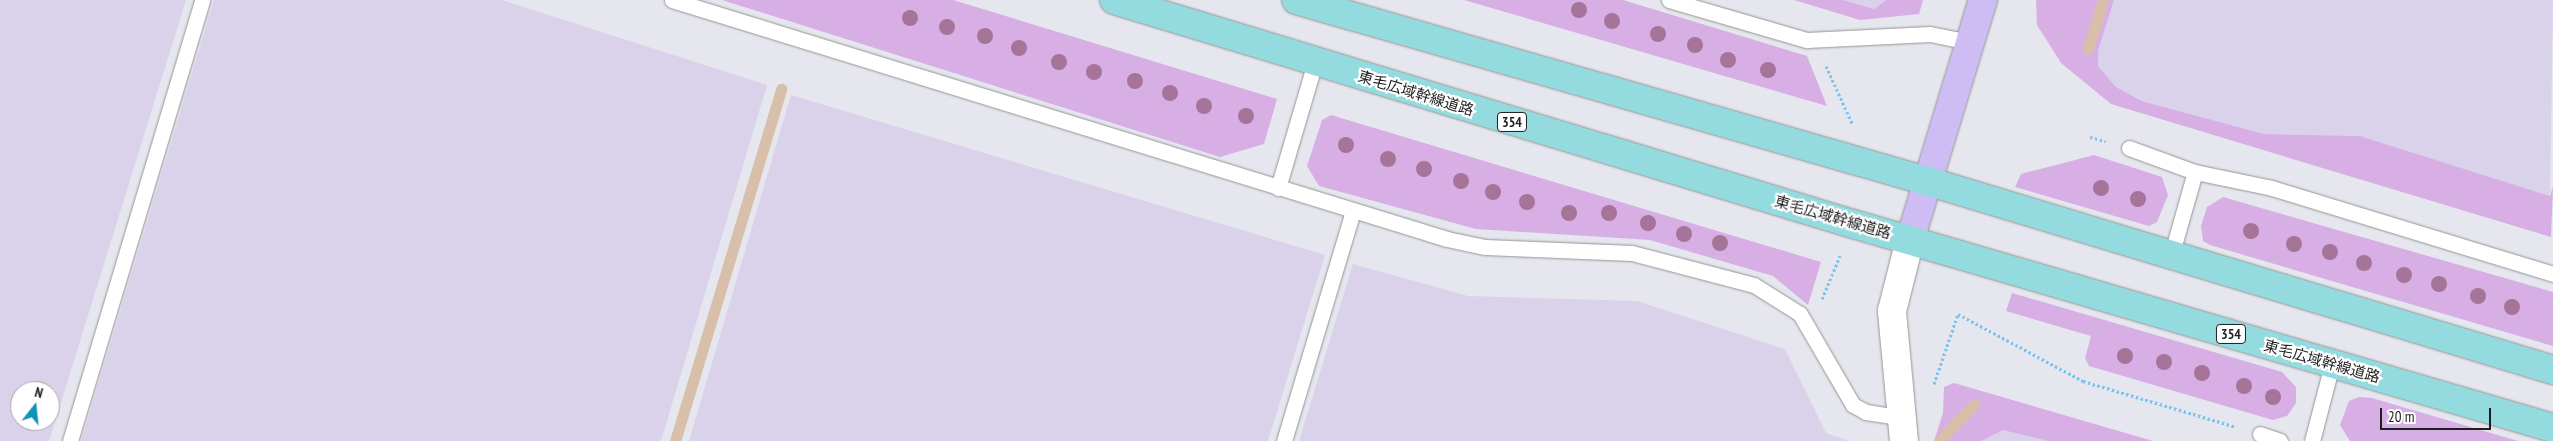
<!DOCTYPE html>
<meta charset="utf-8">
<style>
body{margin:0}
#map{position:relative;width:2553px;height:441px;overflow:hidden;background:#e5e6ee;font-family:"PT Sans Narrow","Noto Sans JP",sans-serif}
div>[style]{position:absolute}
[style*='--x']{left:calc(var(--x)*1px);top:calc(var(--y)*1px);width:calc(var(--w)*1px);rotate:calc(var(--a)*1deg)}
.farmland>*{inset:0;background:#dad2eb}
.grass>*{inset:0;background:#d7afe4}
.stream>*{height:11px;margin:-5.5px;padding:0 5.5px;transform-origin:5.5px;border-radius:5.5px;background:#d8bfa9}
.path>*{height:3px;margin-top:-1.5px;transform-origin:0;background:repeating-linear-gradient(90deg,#77c4ed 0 2.5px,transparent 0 5px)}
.roads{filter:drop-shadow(0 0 1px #959595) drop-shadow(0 0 1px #959595)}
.lane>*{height:15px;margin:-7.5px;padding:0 7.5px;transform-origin:7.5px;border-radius:7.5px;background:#fff}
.street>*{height:28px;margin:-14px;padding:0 14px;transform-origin:14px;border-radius:14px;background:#fff}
.secondary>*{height:28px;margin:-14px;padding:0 14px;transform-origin:14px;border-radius:14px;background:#cdbdf4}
.highway>*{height:28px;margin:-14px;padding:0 14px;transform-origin:14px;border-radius:14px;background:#93dbdf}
.trees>*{width:16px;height:16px;margin:-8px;border-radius:50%;background:#a67399}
span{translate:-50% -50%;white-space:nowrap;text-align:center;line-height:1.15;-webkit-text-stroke:4.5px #fff;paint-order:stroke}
.shield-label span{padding:1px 4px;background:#fff;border:1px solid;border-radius:4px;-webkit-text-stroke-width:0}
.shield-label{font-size:14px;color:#1e1e1e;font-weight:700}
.street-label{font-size:15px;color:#1e1e1e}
.north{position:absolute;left:10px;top:381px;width:50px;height:50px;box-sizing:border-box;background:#fff;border:1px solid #a5a5a5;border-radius:50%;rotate:16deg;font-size:14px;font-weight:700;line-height:20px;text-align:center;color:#1e1e1e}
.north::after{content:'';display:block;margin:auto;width:18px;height:22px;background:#1192bb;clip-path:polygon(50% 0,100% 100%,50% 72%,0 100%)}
.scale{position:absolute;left:2380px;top:408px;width:111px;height:22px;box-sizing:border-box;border:2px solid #1e1e1e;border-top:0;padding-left:6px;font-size:15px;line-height:18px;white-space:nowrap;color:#1e1e1e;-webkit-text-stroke:4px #fff;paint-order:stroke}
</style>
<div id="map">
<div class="farmland">
<div style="clip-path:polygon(evenodd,0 0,186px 0,49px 441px,0 441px,0 0,20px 391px,50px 391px,50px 421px,20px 421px,20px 391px)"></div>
<div style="clip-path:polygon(214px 0,502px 0,767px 85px,661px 441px,81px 441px)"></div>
<div style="clip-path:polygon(1839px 0,1886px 0,1872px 10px)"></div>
<div style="clip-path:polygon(2114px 0,2553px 0,2550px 196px,2360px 136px,2264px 134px,2143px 101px,2116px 87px,2098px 66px,2098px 51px)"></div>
<div style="clip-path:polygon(791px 95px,1325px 255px,1268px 441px,689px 441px)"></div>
<div style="clip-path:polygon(1353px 264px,1468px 296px,1637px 301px,1785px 349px,1826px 433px,1849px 441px,1299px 441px)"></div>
<div style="clip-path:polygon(2003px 430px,2010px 430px,2048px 441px,1978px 441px)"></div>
</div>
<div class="grass">
<div style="clip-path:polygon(722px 0,953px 0,1277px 99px,1264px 144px,1220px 157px)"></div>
<div style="clip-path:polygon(1464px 0,1623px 0,1807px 56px,1827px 106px)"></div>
<div style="clip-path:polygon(1794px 0,1843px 0,1874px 9px,1886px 0,1923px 0,1919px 14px,1860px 20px)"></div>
<div style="clip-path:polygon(2036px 0,2114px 0,2098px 51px,2098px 66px,2116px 87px,2142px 101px,2264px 134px,2360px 136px,2550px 196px,2553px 186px,2551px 237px,2111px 104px,2061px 63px,2037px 25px)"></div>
<div style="clip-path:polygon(1331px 115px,1821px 262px,1808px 305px,1773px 276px,1650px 240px,1476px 229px,1319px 186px,1307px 166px,1322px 120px)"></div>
<div style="clip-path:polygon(2094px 155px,2162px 177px,2168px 195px,2157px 222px,2149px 226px,2015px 187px,2021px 174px)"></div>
<div style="clip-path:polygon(2223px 197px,2553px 292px,2553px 346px,2210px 245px,2203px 241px,2201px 226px,2207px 207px)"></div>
<div style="clip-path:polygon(2012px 293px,2282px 372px,2296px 387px,2296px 403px,2287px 416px,2273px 420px,2089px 366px,2085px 358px,2091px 336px,2006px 311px)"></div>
<div style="clip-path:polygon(1954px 383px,2050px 411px,2153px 441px,2048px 441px,2003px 430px,1981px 441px,1934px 441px,1943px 413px,1944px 387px)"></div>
<div style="clip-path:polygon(2359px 397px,2372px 398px,2518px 441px,2350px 441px,2340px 425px,2349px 401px)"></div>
</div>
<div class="stream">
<div style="--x:2088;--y:49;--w:51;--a:-73"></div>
<div style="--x:1940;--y:440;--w:50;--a:-46.6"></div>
<div style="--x:675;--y:441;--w:368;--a:-73.2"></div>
</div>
<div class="path">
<div style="--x:1826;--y:66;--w:63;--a:65.5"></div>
<div style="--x:2090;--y:137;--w:16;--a:15"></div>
<div style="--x:1822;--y:299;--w:47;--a:-67.3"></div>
<div style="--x:1934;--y:384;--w:74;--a:-71.1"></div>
<div style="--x:1958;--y:314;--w:142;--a:28.2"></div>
<div style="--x:2083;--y:381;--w:160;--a:16.7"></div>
</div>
<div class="roads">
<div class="lane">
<div style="--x:672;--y:0;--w:811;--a:17.14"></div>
<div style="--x:1447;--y:239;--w:39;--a:12"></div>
<div style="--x:1485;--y:247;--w:147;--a:2.3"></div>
<div style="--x:1632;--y:253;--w:126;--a:14.7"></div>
<div style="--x:1754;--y:285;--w:54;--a:32.2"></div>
<div style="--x:1800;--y:314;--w:105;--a:59.8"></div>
<div style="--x:1853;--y:405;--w:15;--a:28"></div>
<div style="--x:1866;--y:412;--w:38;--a:9"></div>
<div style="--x:1669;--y:0;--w:144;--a:16.2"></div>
<div style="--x:1807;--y:40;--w:123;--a:-2.8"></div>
<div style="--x:1930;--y:34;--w:41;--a:11.3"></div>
<div style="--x:2129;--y:148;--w:70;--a:20"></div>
<div style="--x:2195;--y:172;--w:79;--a:11.7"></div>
<div style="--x:2272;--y:188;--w:294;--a:17"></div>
<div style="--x:1278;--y:188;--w:131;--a:-73.6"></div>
<div style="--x:2171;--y:256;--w:87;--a:-74.1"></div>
<div style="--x:2260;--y:434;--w:21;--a:19"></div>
<div style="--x:70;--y:441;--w:460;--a:-73.3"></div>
<div style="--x:1284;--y:441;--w:240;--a:-73.3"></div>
<div style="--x:2312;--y:441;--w:80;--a:-75.4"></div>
</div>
<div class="street">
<div style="--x:1904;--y:441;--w:131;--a:-95.3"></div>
<div style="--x:1892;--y:311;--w:73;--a:-75.8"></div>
</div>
<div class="secondary">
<div style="--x:1910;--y:240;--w:251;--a:-73.1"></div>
</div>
<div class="highway">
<div style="--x:1114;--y:0;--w:769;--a:16.86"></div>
<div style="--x:1850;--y:223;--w:732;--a:16.26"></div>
<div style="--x:1296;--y:0;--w:656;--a:16.01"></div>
<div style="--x:1927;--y:181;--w:654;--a:16.8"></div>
</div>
</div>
<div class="trees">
<div style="left:1579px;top:10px"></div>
<div style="left:910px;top:18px"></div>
<div style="left:1612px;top:21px"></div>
<div style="left:947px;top:27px"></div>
<div style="left:1658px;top:34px"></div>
<div style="left:985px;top:36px"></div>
<div style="left:1695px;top:45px"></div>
<div style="left:1019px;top:48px"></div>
<div style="left:1728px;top:60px"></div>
<div style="left:1059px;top:62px"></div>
<div style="left:1768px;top:70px"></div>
<div style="left:1094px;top:72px"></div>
<div style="left:1135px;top:81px"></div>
<div style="left:1170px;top:93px"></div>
<div style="left:1204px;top:106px"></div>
<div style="left:1246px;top:116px"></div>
<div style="left:1346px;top:145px"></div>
<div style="left:1388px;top:159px"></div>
<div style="left:1424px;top:169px"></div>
<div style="left:1461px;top:181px"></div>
<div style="left:2101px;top:188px"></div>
<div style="left:1493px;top:192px"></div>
<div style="left:2138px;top:199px"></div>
<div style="left:1527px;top:202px"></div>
<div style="left:1569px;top:213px"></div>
<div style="left:1609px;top:213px"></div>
<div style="left:1648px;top:223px"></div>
<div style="left:2251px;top:231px"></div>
<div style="left:1684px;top:234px"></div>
<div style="left:1720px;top:243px"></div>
<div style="left:2294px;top:244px"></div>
<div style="left:2330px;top:252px"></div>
<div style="left:2364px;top:263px"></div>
<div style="left:2404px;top:275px"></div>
<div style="left:2439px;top:284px"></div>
<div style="left:2478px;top:296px"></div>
<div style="left:2512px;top:307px"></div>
<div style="left:2125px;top:356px"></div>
<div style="left:2164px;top:362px"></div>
<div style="left:2202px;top:373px"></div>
<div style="left:2244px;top:386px"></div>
<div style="left:2273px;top:397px"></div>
</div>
<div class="shield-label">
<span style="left:1512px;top:122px">354</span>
<span style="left:2231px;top:334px">354</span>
</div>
<div class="street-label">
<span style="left:1416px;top:93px;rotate:17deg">東毛広域幹線道路</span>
<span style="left:1833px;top:217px;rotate:16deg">東毛広域幹線道路</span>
<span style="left:2322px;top:361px;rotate:16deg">東毛広域幹線道路</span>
</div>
<div class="north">N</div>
<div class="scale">20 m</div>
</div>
